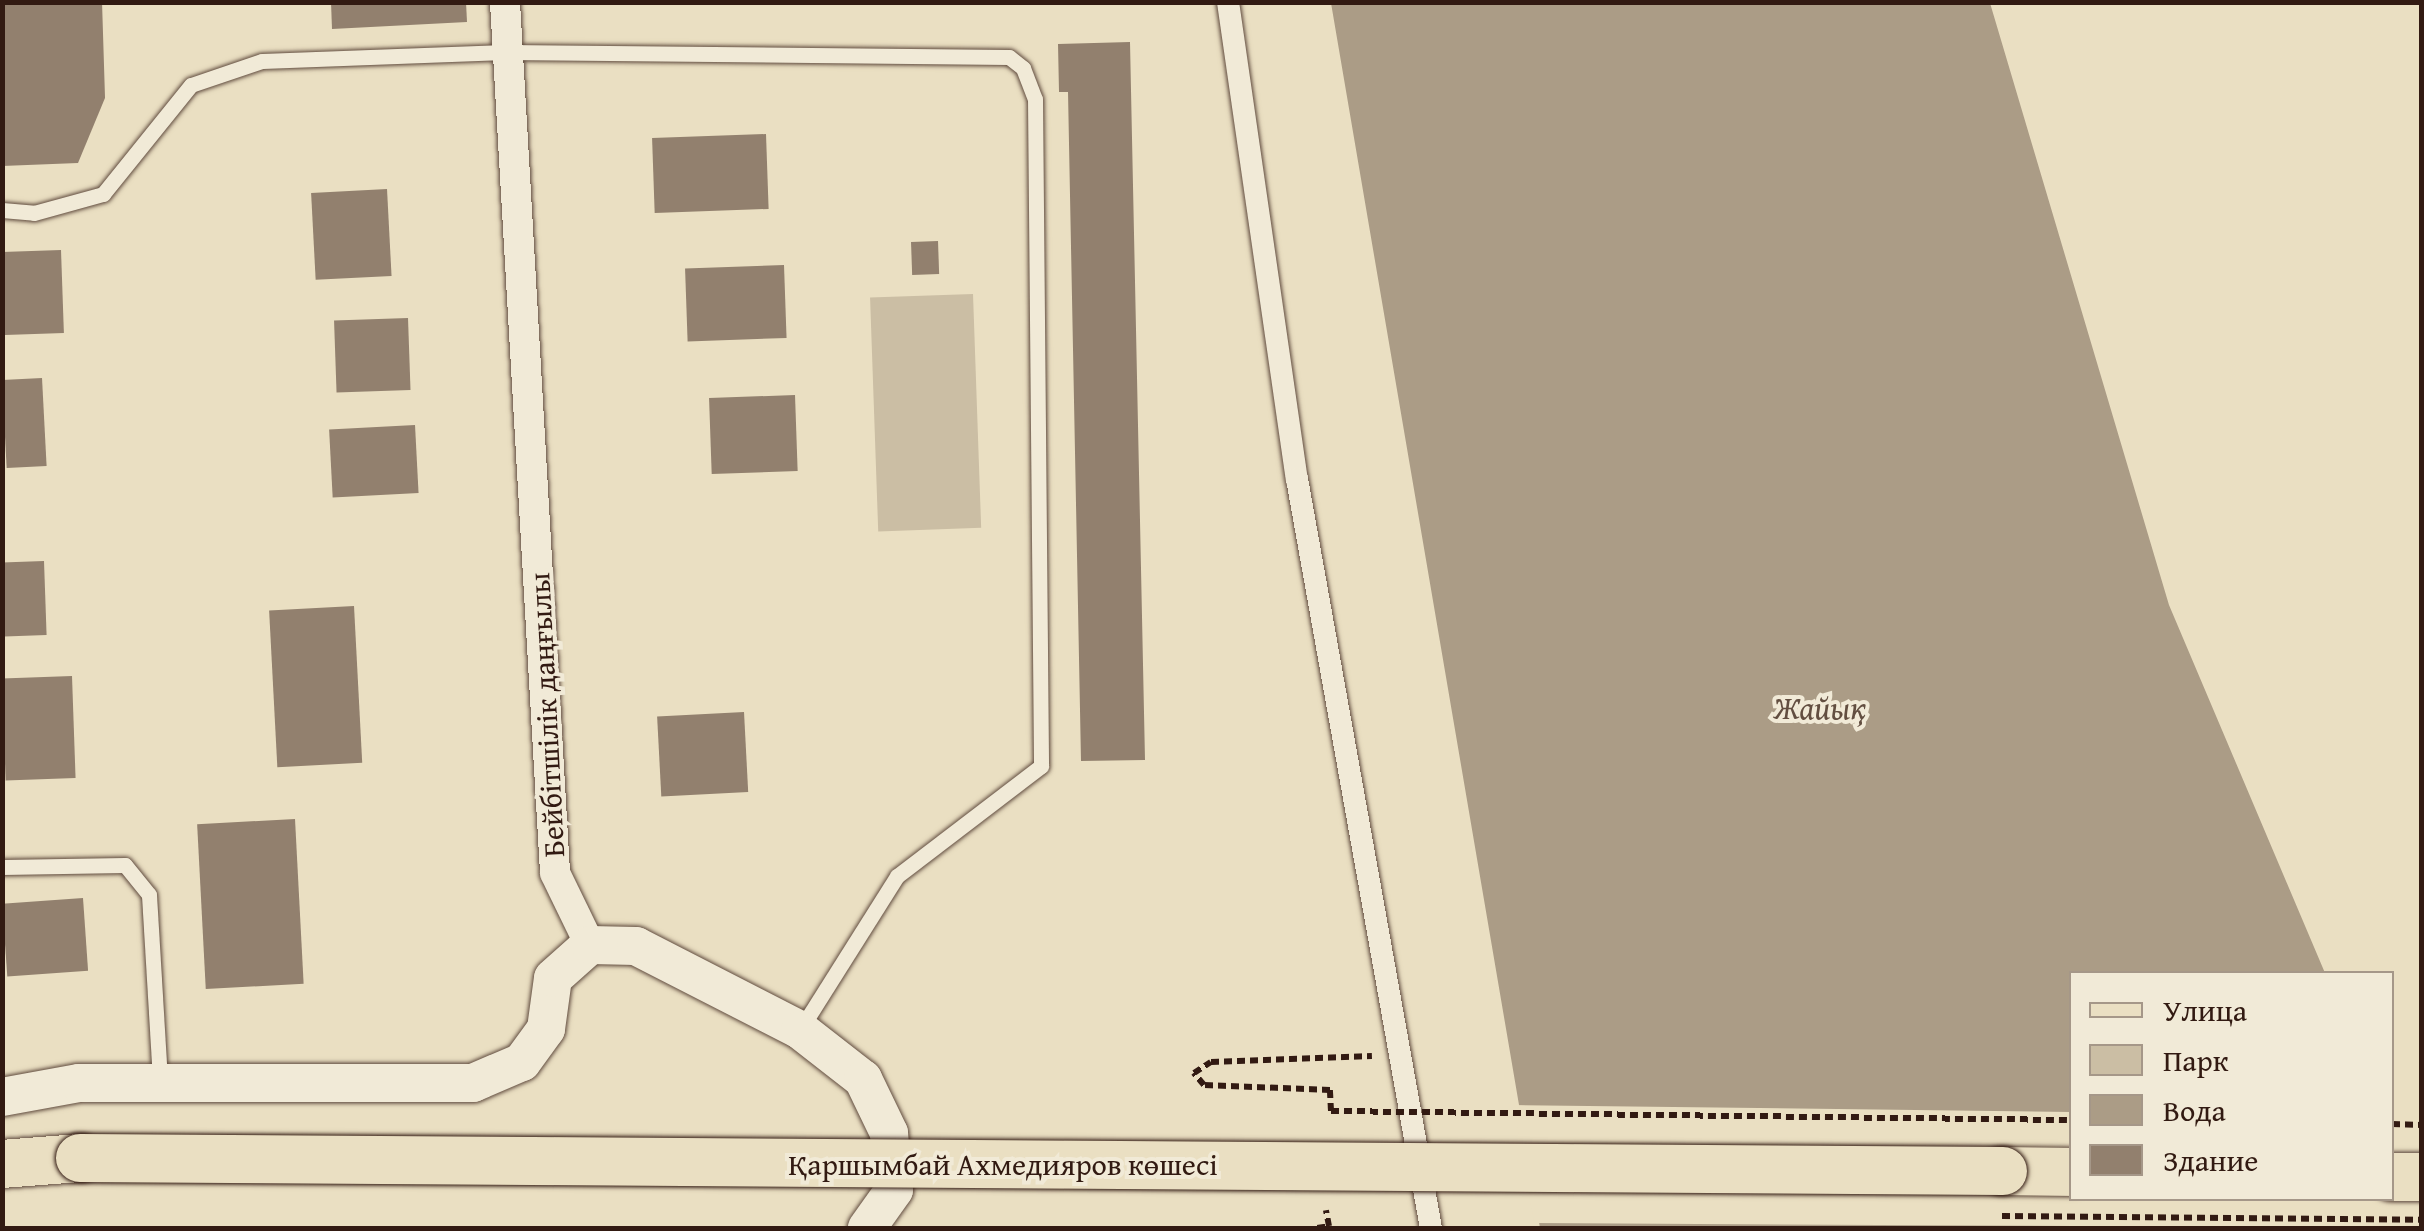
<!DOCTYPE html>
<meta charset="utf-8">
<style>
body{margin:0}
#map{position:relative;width:2424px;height:1231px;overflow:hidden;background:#eadfc2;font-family:"Gentium Book Plus",serif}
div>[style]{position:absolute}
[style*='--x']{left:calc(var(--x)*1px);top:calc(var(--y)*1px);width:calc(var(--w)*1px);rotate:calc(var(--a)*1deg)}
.green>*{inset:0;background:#cbbea4;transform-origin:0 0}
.water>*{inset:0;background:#ab9c86}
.pier>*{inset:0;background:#eadfc2}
.building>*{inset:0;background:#92806e;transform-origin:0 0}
.path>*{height:6px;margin-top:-3px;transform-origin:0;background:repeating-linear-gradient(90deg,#321a12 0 8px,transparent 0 13px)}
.roads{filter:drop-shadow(0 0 2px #604b3e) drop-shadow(0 0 2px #604b3e)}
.service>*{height:15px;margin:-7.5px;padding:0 7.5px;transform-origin:7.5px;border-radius:7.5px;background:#f1ead7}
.pedestrian>*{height:22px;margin:-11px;padding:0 11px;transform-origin:11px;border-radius:11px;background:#f1ead7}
.minor>*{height:30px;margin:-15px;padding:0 15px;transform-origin:15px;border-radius:15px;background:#f1ead7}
.tertiary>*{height:38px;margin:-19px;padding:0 19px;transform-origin:19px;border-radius:19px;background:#f1ead7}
.primary>*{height:48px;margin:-24px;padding:0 24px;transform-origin:24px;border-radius:24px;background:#eadfc2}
.path-bridge>*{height:6px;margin-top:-3px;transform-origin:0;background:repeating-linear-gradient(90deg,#321a12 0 8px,transparent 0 13px)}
.bridges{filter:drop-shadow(0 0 2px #321a12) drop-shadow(0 0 2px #321a12)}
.primary-bridge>*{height:48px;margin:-24px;padding:0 24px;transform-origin:24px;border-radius:24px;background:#eadfc2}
span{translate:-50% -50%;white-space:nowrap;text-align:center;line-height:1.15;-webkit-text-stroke:8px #f1ead7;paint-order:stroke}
.street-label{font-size:30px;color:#321a12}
.water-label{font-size:32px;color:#624e40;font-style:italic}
.frame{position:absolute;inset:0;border:5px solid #321a12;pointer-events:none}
.legend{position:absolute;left:2069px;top:971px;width:325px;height:230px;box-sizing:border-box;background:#f1ead7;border:2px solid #a59788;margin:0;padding:12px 18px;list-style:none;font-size:30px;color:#321a12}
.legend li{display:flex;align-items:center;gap:20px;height:50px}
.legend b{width:50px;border:2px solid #a59788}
</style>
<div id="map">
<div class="green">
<div style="left:973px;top:294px;width:234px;height:103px;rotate:88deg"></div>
</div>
<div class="water">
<div style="clip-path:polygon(1331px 3px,1990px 3px,2169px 605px,2325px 973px,2072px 974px,2072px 1198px,2421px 1228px,1540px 1228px)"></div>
</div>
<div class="pier">
<div style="clip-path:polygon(1514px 1105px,2071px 1112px,2072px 1198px,2392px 1198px,2392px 1125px,2422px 1188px,2421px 1228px,1534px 1223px)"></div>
</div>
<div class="building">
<div style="clip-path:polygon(2px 2px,102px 2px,105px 98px,78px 163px,2px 166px)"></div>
<div style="clip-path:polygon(331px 2px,466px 2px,467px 22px,332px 29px)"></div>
<div style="clip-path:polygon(1130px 42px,1145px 760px,1081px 761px,1068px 92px,1059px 92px,1058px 44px)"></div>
<div style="left:766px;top:134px;width:75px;height:114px;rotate:88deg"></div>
<div style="left:387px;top:189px;width:87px;height:76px;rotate:87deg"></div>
<div style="left:938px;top:241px;width:33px;height:27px;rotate:88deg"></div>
<div style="left:61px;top:250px;width:83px;height:59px;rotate:88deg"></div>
<div style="left:784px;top:265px;width:73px;height:99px;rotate:88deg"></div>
<div style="left:408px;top:318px;width:72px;height:74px;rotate:88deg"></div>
<div style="left:42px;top:378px;width:88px;height:40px;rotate:87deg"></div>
<div style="left:795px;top:395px;width:76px;height:86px;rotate:88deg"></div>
<div style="left:415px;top:425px;width:68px;height:86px;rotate:87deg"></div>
<div style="left:44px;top:561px;width:74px;height:42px;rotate:88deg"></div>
<div style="left:354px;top:606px;width:157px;height:85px;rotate:87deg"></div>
<div style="left:72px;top:676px;width:102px;height:70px;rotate:88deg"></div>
<div style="left:744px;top:712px;width:80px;height:87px;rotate:87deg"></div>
<div style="left:295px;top:819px;width:165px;height:98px;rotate:87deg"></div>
<div style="left:83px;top:898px;width:73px;height:81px;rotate:86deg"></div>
</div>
<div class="path">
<div style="--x:1331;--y:1111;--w:21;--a:-93"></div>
<div style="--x:1330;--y:1090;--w:126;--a:-177.7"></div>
<div style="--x:1204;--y:1085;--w:16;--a:-130"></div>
<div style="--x:1194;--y:1073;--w:20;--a:-33"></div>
<div style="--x:1211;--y:1062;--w:161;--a:-2.1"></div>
<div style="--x:2392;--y:1124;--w:30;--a:2"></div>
<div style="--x:1317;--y:1228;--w:12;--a:-9"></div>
<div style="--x:1329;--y:1226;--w:16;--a:-101"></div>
</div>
<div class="roads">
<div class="service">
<div style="--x:2;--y:210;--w:32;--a:5"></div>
<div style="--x:34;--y:213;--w:72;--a:-15.4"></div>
<div style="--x:103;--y:194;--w:140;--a:-51.1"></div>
<div style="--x:191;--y:85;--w:75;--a:-18.7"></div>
<div style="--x:262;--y:61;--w:243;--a:-2.1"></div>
<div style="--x:505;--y:52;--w:504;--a:0.57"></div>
<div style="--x:1009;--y:57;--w:18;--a:38"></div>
<div style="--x:1023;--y:68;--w:33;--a:69"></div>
<div style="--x:1035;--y:99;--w:667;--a:89.48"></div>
<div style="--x:1041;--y:766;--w:181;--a:142.6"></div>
<div style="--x:897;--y:876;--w:182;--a:122.2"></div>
<div style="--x:2;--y:867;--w:123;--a:-0.9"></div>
<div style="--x:125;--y:865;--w:38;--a:51"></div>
<div style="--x:149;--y:895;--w:186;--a:86.6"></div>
</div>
<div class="pedestrian">
<div style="--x:1228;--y:2;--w:482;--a:81.8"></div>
<div style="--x:1297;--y:479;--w:761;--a:79.86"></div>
</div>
<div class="minor">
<div style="--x:505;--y:2;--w:872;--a:86.71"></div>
<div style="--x:555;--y:873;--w:80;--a:64.1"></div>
</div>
<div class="tertiary">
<div style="--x:2;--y:1097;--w:78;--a:-10.3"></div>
<div style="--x:79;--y:1083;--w:394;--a:0"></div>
<div style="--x:473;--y:1083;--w:53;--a:-23.2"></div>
<div style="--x:522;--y:1062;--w:41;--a:-54"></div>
<div style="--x:546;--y:1029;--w:51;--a:-82.2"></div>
<div style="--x:553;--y:978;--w:50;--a:-41.7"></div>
<div style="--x:590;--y:945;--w:46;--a:1.2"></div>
<div style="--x:636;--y:946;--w:184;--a:27.1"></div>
<div style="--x:800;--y:1030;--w:80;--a:37.9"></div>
<div style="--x:863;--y:1079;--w:60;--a:64.3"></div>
<div style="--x:889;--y:1133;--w:57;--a:85"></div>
<div style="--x:894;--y:1190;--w:47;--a:125.4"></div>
</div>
<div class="primary">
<div style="--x:2;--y:1164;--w:78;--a:-4.4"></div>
<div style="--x:2003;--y:1171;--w:69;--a:0.8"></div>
<div style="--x:2392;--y:1177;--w:30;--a:0"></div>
</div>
</div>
<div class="path-bridge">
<div style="--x:1331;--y:1111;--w:741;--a:0.7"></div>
<div style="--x:2002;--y:1216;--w:420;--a:0.5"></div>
</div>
<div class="bridges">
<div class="primary-bridge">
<div style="--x:80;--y:1158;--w:1923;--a:0.39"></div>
</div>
</div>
<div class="street-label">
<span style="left:546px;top:715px;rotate:-93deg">Бейбітшілік даңғылы</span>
<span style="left:1003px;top:1164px">Қаршымбай Ахмедияров көшесі</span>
</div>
<div class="water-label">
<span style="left:1820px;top:708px">Жайық</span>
</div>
<div class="frame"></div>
<ul class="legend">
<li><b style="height:12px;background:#eadfc2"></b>Улица</li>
<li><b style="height:28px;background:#cbbea4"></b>Парк</li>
<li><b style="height:28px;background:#ab9c86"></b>Вода</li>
<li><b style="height:28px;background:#92806e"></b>Здание</li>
</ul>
</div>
